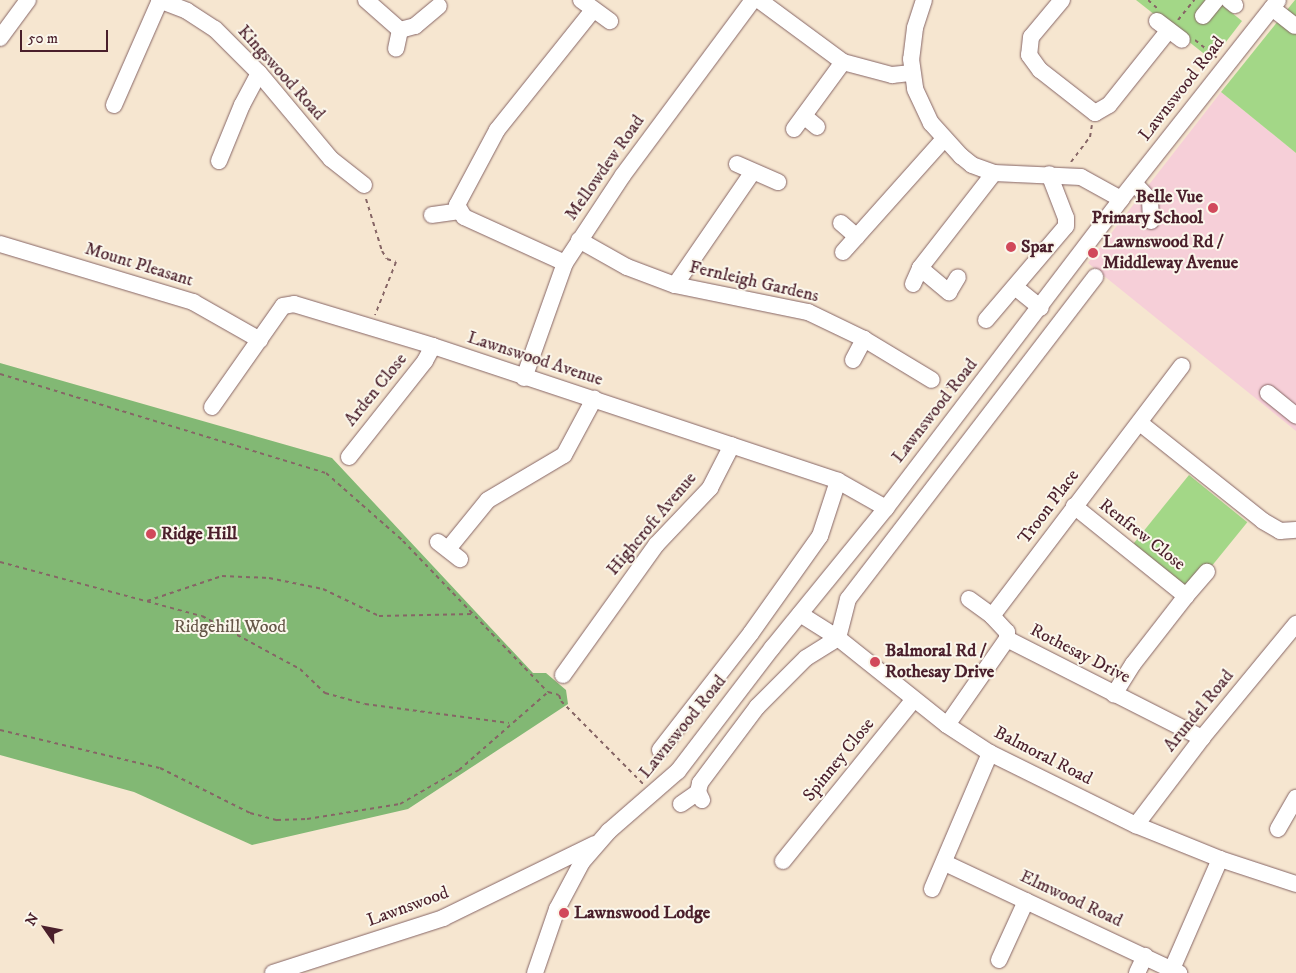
<!DOCTYPE html>
<style>
body{margin:0}
#map{position:relative;width:1296px;height:973px;overflow:hidden;background:#f6e6d0;font-family:"IM FELL DW Pica",serif}
div>[style]{position:absolute}
[style*='--x']{left:calc(var(--x)*1px);top:calc(var(--y)*1px);width:calc(var(--w)*1px);rotate:calc(var(--a)*1deg)}
.built>*{inset:0;background:#f6cfd8}
.green>*{inset:0;background:#a3d787;transform-origin:0 0}
.forest>*{inset:0;background:#82b874}
.path>*{height:2px;margin-top:-1px;transform-origin:0;background:repeating-linear-gradient(90deg,#866565 0 4px,transparent 0 8px)}
.roads{filter:drop-shadow(0 0 1px #866565) drop-shadow(0 0 1px #866565)}
.minor>*{height:16px;margin:-8px;padding:0 8px;transform-origin:8px;border-radius:8px;background:#fff}
.dots>*{width:14px;height:14px;translate:-50% -50%;box-sizing:border-box;border:2px solid #fbf7ec;border-radius:50%}
span{translate:-50% -50%;white-space:nowrap;text-align:center;line-height:1.15;-webkit-text-stroke:4px #fbf7ec;paint-order:stroke}
.street-label{font-size:18px;color:#4a1f2b}
.poi-label{font-size:18px;color:#4a1f2b;font-weight:700}
.right{translate:-100% -50%;text-align:right}
.left{translate:0 -50%;text-align:left}
.park-label{font-size:18px;color:#655647}
.north{position:absolute;left:20px;top:903px;width:50px;height:50px;-webkit-text-stroke:4px #fbf7ec;paint-order:stroke;rotate:303deg;font-size:14px;font-weight:700;line-height:20px;text-align:center;color:#4a1f2b}
.north::after{content:'';display:block;margin:auto;width:18px;height:22px;background:#4a1f2b;clip-path:polygon(50% 0,100% 100%,50% 72%,0 100%)}
.scale{position:absolute;left:20px;top:30px;width:88px;height:22px;box-sizing:border-box;border:2px solid #4a1f2b;border-top:0;padding-left:6px;font-size:15px;line-height:18px;white-space:nowrap;color:#4a1f2b;-webkit-text-stroke:4px #fbf7ec;paint-order:stroke}
</style>
<div id="map">
<div class="built">
<div style="clip-path:polygon(1221px 92px,1296px 153px,1296px 431px,1088px 263px)"></div>
</div>
<div class="green">
<div style="clip-path:polygon(1136px 0,1216px 0,1242px 21px,1212px 60px)"></div>
<div style="clip-path:polygon(1295px 0,1296px 0,1296px 153px,1221px 92px)"></div>
<div style="left:1189px;top:475px;width:75px;height:88px;rotate:39deg"></div>
</div>
<div class="forest">
<div style="clip-path:polygon(0 363px,332px 458px,533px 673px,546px 673px,566px 690px,568px 704px,408px 809px,252px 845px,134px 792px,0 755px)"></div>
</div>
<div class="path">
<div style="--x:1148;--y:0;--w:12;--a:42"></div>
<div style="--x:1178;--y:20;--w:26;--a:-51"></div>
<div style="--x:1195;--y:40;--w:28;--a:39"></div>
<div style="--x:1071;--y:162;--w:31;--a:-53"></div>
<div style="--x:1090;--y:137;--w:12;--a:-81"></div>
<div style="--x:366;--y:199;--w:54;--a:72.9"></div>
<div style="--x:382;--y:251;--w:9;--a:58"></div>
<div style="--x:387;--y:259;--w:9;--a:18"></div>
<div style="--x:396;--y:262;--w:57;--a:111.6"></div>
<div style="--x:0;--y:374;--w:341;--a:16.9"></div>
<div style="--x:326;--y:473;--w:103;--a:41.4"></div>
<div style="--x:403;--y:541;--w:209;--a:46.2"></div>
<div style="--x:548;--y:692;--w:11;--a:15"></div>
<div style="--x:559;--y:695;--w:6;--a:72"></div>
<div style="--x:561;--y:701;--w:117;--a:45.3"></div>
<div style="--x:945;--y:386;--w:13;--a:23"></div>
<div style="--x:0;--y:562;--w:209;--a:15"></div>
<div style="--x:202;--y:616;--w:111;--a:28.4"></div>
<div style="--x:300;--y:669;--w:35;--a:44"></div>
<div style="--x:325;--y:693;--w:41;--a:15.4"></div>
<div style="--x:365;--y:704;--w:145;--a:7.5"></div>
<div style="--x:147;--y:601;--w:79;--a:-18.4"></div>
<div style="--x:222;--y:576;--w:47;--a:2.4"></div>
<div style="--x:269;--y:578;--w:55;--a:11.5"></div>
<div style="--x:323;--y:589;--w:62;--a:25.7"></div>
<div style="--x:379;--y:616;--w:94;--a:-1.2"></div>
<div style="--x:0;--y:730;--w:164;--a:13.4"></div>
<div style="--x:160;--y:768;--w:101;--a:26.6"></div>
<div style="--x:250;--y:813;--w:28;--a:15"></div>
<div style="--x:277;--y:820;--w:30;--a:-2"></div>
<div style="--x:307;--y:819;--w:94;--a:-9.2"></div>
<div style="--x:400;--y:804;--w:68;--a:-30"></div>
<div style="--x:459;--y:770;--w:118;--a:-41.2"></div>
</div>
<div class="roads">
<div class="minor">
<div style="--x:159;--y:0;--w:30;--a:21"></div>
<div style="--x:187;--y:11;--w:33;--a:33"></div>
<div style="--x:215;--y:29;--w:62;--a:45"></div>
<div style="--x:259;--y:73;--w:112;--a:50.1"></div>
<div style="--x:331;--y:159;--w:42;--a:38.2"></div>
<div style="--x:366;--y:0;--w:45;--a:41.4"></div>
<div style="--x:400;--y:30;--w:19;--a:102"></div>
<div style="--x:581;--y:0;--w:36;--a:36"></div>
<div style="--x:759;--y:0;--w:104;--a:36.4"></div>
<div style="--x:843;--y:62;--w:51;--a:14.9"></div>
<div style="--x:892;--y:75;--w:20;--a:-6"></div>
<div style="--x:924;--y:0;--w:29;--a:108"></div>
<div style="--x:915;--y:28;--w:31;--a:97"></div>
<div style="--x:911;--y:59;--w:30;--a:82"></div>
<div style="--x:915;--y:89;--w:38;--a:65"></div>
<div style="--x:931;--y:123;--w:45;--a:47.7"></div>
<div style="--x:961;--y:156;--w:14;--a:39"></div>
<div style="--x:972;--y:165;--w:23;--a:20"></div>
<div style="--x:994;--y:173;--w:87;--a:2.6"></div>
<div style="--x:1081;--y:177;--w:46;--a:28.8"></div>
<div style="--x:1062;--y:0;--w:48;--a:130"></div>
<div style="--x:1031;--y:37;--w:18;--a:96"></div>
<div style="--x:1029;--y:55;--w:19;--a:54"></div>
<div style="--x:1040;--y:70;--w:70;--a:38"></div>
<div style="--x:1095;--y:113;--w:16;--a:-30"></div>
<div style="--x:1109;--y:105;--w:95;--a:-51.4"></div>
<div style="--x:1229;--y:0;--w:8;--a:40"></div>
<div style="--x:1272;--y:8;--w:29;--a:38"></div>
<div style="--x:1203;--y:16;--w:21;--a:-51"></div>
<div style="--x:1157;--y:21;--w:31;--a:37"></div>
<div style="--x:400;--y:30;--w:16;--a:-15"></div>
<div style="--x:415;--y:26;--w:31;--a:-40"></div>
<div style="--x:0;--y:38;--w:47;--a:-53.6"></div>
<div style="--x:114;--y:105;--w:115;--a:-66.3"></div>
<div style="--x:804;--y:116;--w:17;--a:40"></div>
<div style="--x:794;--y:129;--w:83;--a:-53.8"></div>
<div style="--x:219;--y:161;--w:61;--a:-67.7"></div>
<div style="--x:242;--y:105;--w:36;--a:-62"></div>
<div style="--x:737;--y:164;--w:45;--a:23.7"></div>
<div style="--x:1134;--y:183;--w:23;--a:47"></div>
<div style="--x:1150;--y:200;--w:21;--a:87"></div>
<div style="--x:432;--y:215;--w:27;--a:-8"></div>
<div style="--x:841;--y:223;--w:21;--a:41"></div>
<div style="--x:579;--y:240;--w:55;--a:29.4"></div>
<div style="--x:627;--y:267;--w:51;--a:20.6"></div>
<div style="--x:675;--y:285;--w:136;--a:11.5"></div>
<div style="--x:808;--y:312;--w:62;--a:25.7"></div>
<div style="--x:864;--y:339;--w:79;--a:31.1"></div>
<div style="--x:0;--y:244;--w:202;--a:16.7"></div>
<div style="--x:193;--y:302;--w:77;--a:29.6"></div>
<div style="--x:843;--y:252;--w:152;--a:-48.2"></div>
<div style="--x:565;--y:263;--w:111;--a:-155.5"></div>
<div style="--x:464;--y:217;--w:14;--a:-120"></div>
<div style="--x:457;--y:205;--w:85;--a:-61.9"></div>
<div style="--x:497;--y:130;--w:154;--a:-51.3"></div>
<div style="--x:920;--y:268;--w:38;--a:40"></div>
<div style="--x:949;--y:292;--w:17;--a:-59"></div>
<div style="--x:913;--y:284;--w:17;--a:-66"></div>
<div style="--x:920;--y:268;--w:120;--a:-52.1"></div>
<div style="--x:675;--y:285;--w:136;--a:-55.5"></div>
<div style="--x:1015;--y:287;--w:33;--a:39"></div>
<div style="--x:986;--y:320;--w:123;--a:-49.6"></div>
<div style="--x:1066;--y:226;--w:8;--a:-90"></div>
<div style="--x:1066;--y:218;--w:47;--a:-111.1"></div>
<div style="--x:853;--y:360;--w:24;--a:-62"></div>
<div style="--x:524;--y:378;--w:122;--a:-70.4"></div>
<div style="--x:565;--y:263;--w:105;--a:-56.6"></div>
<div style="--x:623;--y:175;--w:218;--a:-53.4"></div>
<div style="--x:1268;--y:393;--w:36;--a:39"></div>
<div style="--x:212;--y:407;--w:123;--a:-54.9"></div>
<div style="--x:283;--y:306;--w:11;--a:-10"></div>
<div style="--x:294;--y:304;--w:145;--a:16.8"></div>
<div style="--x:433;--y:346;--w:427;--a:18.4"></div>
<div style="--x:838;--y:481;--w:55;--a:29.4"></div>
<div style="--x:1140;--y:423;--w:157;--a:38.5"></div>
<div style="--x:1263;--y:521;--w:20;--a:30"></div>
<div style="--x:1280;--y:531;--w:16;--a:-4"></div>
<div style="--x:349;--y:457;--w:122;--a:-51.6"></div>
<div style="--x:425;--y:361;--w:17;--a:-62"></div>
<div style="--x:1074;--y:506;--w:144;--a:38.8"></div>
<div style="--x:1186;--y:596;--w:86;--a:127.9"></div>
<div style="--x:1133;--y:664;--w:36;--a:122"></div>
<div style="--x:438;--y:542;--w:28;--a:38"></div>
<div style="--x:448;--y:549;--w:63;--a:-50.8"></div>
<div style="--x:488;--y:500;--w:88;--a:-30.6"></div>
<div style="--x:564;--y:455;--w:64;--a:-61.8"></div>
<div style="--x:1186;--y:596;--w:32;--a:-49"></div>
<div style="--x:969;--y:599;--w:29;--a:36"></div>
<div style="--x:992;--y:616;--w:22;--a:47"></div>
<div style="--x:1007;--y:632;--w:7;--a:90"></div>
<div style="--x:800;--y:614;--w:45;--a:32.3"></div>
<div style="--x:838;--y:638;--w:139;--a:38.6"></div>
<div style="--x:947;--y:725;--w:51;--a:33.1"></div>
<div style="--x:990;--y:753;--w:163;--a:26.3"></div>
<div style="--x:1136;--y:825;--w:91;--a:22"></div>
<div style="--x:1220;--y:859;--w:80;--a:18.2"></div>
<div style="--x:992;--y:616;--w:314;--a:-52.8"></div>
<div style="--x:563;--y:675;--w:160;--a:-54.4"></div>
<div style="--x:656;--y:545;--w:79;--a:-46.5"></div>
<div style="--x:710;--y:488;--w:48;--a:-62.9"></div>
<div style="--x:947;--y:725;--w:105;--a:-55.1"></div>
<div style="--x:1007;--y:639;--w:219;--a:26.9"></div>
<div style="--x:660;--y:750;--w:148;--a:-52.1"></div>
<div style="--x:751;--y:633;--w:119;--a:-54.6"></div>
<div style="--x:820;--y:536;--w:58;--a:-71.9"></div>
<div style="--x:698;--y:792;--w:9;--a:-77"></div>
<div style="--x:700;--y:783;--w:95;--a:-53.1"></div>
<div style="--x:757;--y:707;--w:69;--a:-45"></div>
<div style="--x:806;--y:658;--w:38;--a:-32"></div>
<div style="--x:838;--y:638;--w:40;--a:-75.6"></div>
<div style="--x:848;--y:599;--w:406;--a:-52.5"></div>
<div style="--x:681;--y:804;--w:21;--a:-35"></div>
<div style="--x:698;--y:792;--w:9;--a:63"></div>
<div style="--x:1136;--y:825;--w:109;--a:-52.8"></div>
<div style="--x:1202;--y:738;--w:148;--a:-50.5"></div>
<div style="--x:1278;--y:829;--w:36;--a:-60"></div>
<div style="--x:783;--y:861;--w:208;--a:-51"></div>
<div style="--x:945;--y:863;--w:259;--a:25.2"></div>
<div style="--x:932;--y:889;--w:148;--a:-66.9"></div>
<div style="--x:999;--y:960;--w:65;--a:-65.4"></div>
<div style="--x:1172;--y:969;--w:120;--a:-66.4"></div>
<div style="--x:273;--y:973;--w:179;--a:-17.9"></div>
<div style="--x:443;--y:918;--w:169;--a:-26"></div>
<div style="--x:535;--y:973;--w:68;--a:-71"></div>
<div style="--x:557;--y:909;--w:53;--a:-62"></div>
<div style="--x:582;--y:862;--w:41;--a:-48.9"></div>
<div style="--x:609;--y:831;--w:91;--a:-41"></div>
<div style="--x:678;--y:771;--w:155;--a:-52.6"></div>
<div style="--x:772;--y:648;--w:181;--a:-50.8"></div>
<div style="--x:886;--y:508;--w:388;--a:-52.7"></div>
<div style="--x:1121;--y:199;--w:253;--a:-51.7"></div>
<div style="--x:1137;--y:973;--w:19;--a:-65"></div>
</div>
</div>
<div class="dots">
<div style="left:1213px;top:208px;background:#d1495b"></div>
<div style="left:1011px;top:247px;background:#d1495b"></div>
<div style="left:1093px;top:253px;background:#d1495b"></div>
<div style="left:151px;top:534px;background:#d1495b"></div>
<div style="left:875px;top:662px;background:#d1495b"></div>
<div style="left:564px;top:913px;background:#d1495b"></div>
</div>
<div class="street-label">
<span style="left:281px;top:73px;rotate:48deg">Kingswood Road</span>
<span style="left:1182px;top:89px;rotate:-52deg">Lawnswood Road</span>
<span style="left:605px;top:168px;rotate:-55deg">Mellowdew Road</span>
<span style="left:139px;top:265px;rotate:17deg">Mount Pleasant</span>
<span style="left:754px;top:282px;rotate:13deg">Fernleigh Gardens</span>
<span style="left:535px;top:359px;rotate:18deg">Lawnswood Avenue</span>
<span style="left:376px;top:390px;rotate:-51deg">Arden Close</span>
<span style="left:935px;top:411px;rotate:-52deg">Lawnswood Road</span>
<span style="left:1049px;top:507px;rotate:-53deg">Troon Place</span>
<span style="left:652px;top:524px;rotate:-50deg">Highcroft Avenue</span>
<span style="left:1142px;top:535px;rotate:38deg">Renfrew Close</span>
<span style="left:1080px;top:654px;rotate:27deg">Rothesay Drive</span>
<span style="left:1199px;top:711px;rotate:-51deg">Arundel Road</span>
<span style="left:683px;top:727px;rotate:-51deg">Lawnswood Road</span>
<span style="left:1043px;top:756px;rotate:27deg">Balmoral Road</span>
<span style="left:839px;top:760px;rotate:-51deg">Spinney Close</span>
<span style="left:1071px;top:899px;rotate:25deg">Elmwood Road</span>
<span style="left:408px;top:907px;rotate:-20deg">Lawnswood</span>
</div>
<div class="poi-label">
<span class="right" style="left:1203px;top:208px">Belle Vue<br>Primary School</span>
<span class="left" style="left:1103px;top:253px">Lawnswood Rd /<br>Middleway Avenue</span>
<span class="left" style="left:1021px;top:247px">Spar</span>
<span class="left" style="left:161px;top:534px">Ridge Hill</span>
<span class="left" style="left:885px;top:662px">Balmoral Rd /<br>Rothesay Drive</span>
<span class="left" style="left:574px;top:913px">Lawnswood Lodge</span>
</div>
<div class="park-label">
<span style="left:230px;top:627px">Ridgehill Wood</span>
</div>
<div class="north">N</div>
<div class="scale">50 m</div>
</div>
